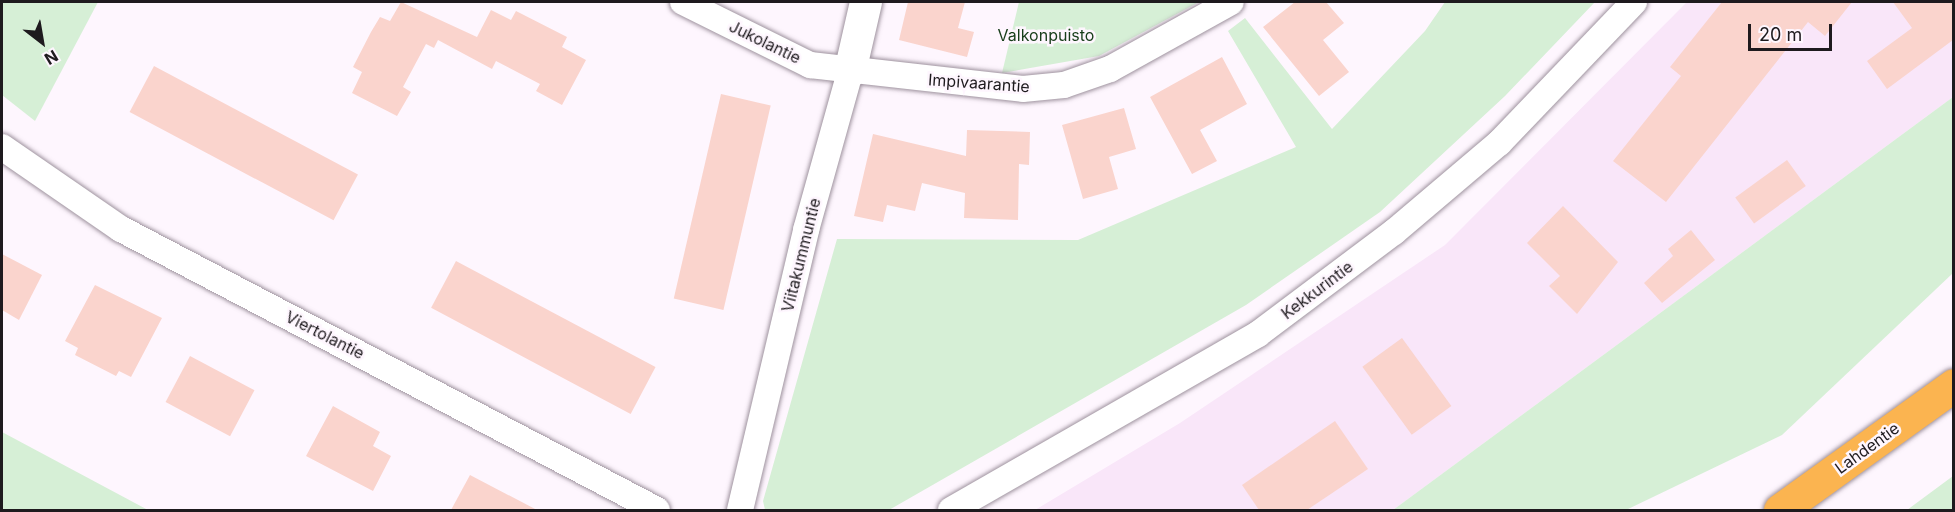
<!DOCTYPE html>
<style>
body{margin:0}
#map{position:relative;width:1955px;height:512px;overflow:hidden;background:#fef6fe;font-family:Inter,sans-serif}
div>[style]{position:absolute}
[style*='--x']{left:calc(var(--x)*1px);top:calc(var(--y)*1px);width:calc(var(--w)*1px);rotate:calc(var(--a)*1deg)}
.built>*{inset:0;background:#f9e6f9}
.green>*{inset:0;background:#d6efd6}
.building>*{inset:0;background:#fad4cd;transform-origin:0 0}
.roads{filter:drop-shadow(0 0 2px #9e929e) drop-shadow(0 0 2px #9e929e)}
.minor>*{height:26px;margin:-13px;padding:0 13px;transform-origin:13px;border-radius:13px;background:#fff}
.tertiary>*{height:32px;margin:-16px;padding:0 16px;transform-origin:16px;border-radius:16px;background:#fff}
.trunk>*{height:33px;margin:-16.5px;padding:0 16.5px;transform-origin:16.5px;border-radius:16.5px;background:#fbb450}
span{translate:-50% -50%;white-space:nowrap;text-align:center;line-height:1.15;-webkit-text-stroke:5px #fef6fe;paint-order:stroke}
.park-label{font-size:16px;color:#173d19}
.street-label{font-size:16px;color:#1e1a1e}
.frame{position:absolute;inset:0;border:3px solid #1e1a1e;pointer-events:none}
.north{position:absolute;left:12px;top:12px;width:60px;height:60px;-webkit-text-stroke:4px #fef6fe;paint-order:stroke;rotate:149deg;font-size:16px;font-weight:700;line-height:24px;text-align:center;color:#1e1a1e}
.north::after{content:'';display:block;margin:auto;width:21px;height:27px;background:#1e1a1e;clip-path:polygon(50% 0,100% 100%,50% 72%,0 100%)}
.scale{position:absolute;left:1748px;top:24px;width:84px;height:27px;box-sizing:border-box;border:3px solid #1e1a1e;border-top:0;padding-left:8px;font-size:18px;line-height:21px;white-space:nowrap;color:#1e1a1e;-webkit-text-stroke:4px #fef6fe;paint-order:stroke}
</style>
<div id="map">
<div class="built">
<div style="clip-path:polygon(1687px 2px,1953px 2px,1953px 97px,1393px 510px,1035px 510px,1180px 423px,1445px 245px)"></div>
</div>
<div class="green">
<div style="clip-path:polygon(2px 2px,98px 2px,35px 121px,2px 95px)"></div>
<div style="clip-path:polygon(1019px 2px,1199px 2px,1099px 56px,1002px 73px)"></div>
<div style="clip-path:polygon(1445px 2px,1595px 2px,1505px 96px,1380px 212px,1246px 305px,889px 510px,765px 510px,763px 501px,837px 239px,1078px 240px,1296px 147px,1228px 31px,1245px 18px,1332px 129px,1425px 31px)"></div>
<div style="clip-path:polygon(1953px 97px,1953px 273px,1782px 435px,1626px 510px,1393px 510px)"></div>
<div style="clip-path:polygon(2px 432px,148px 510px,2px 510px)"></div>
<div style="clip-path:polygon(1953px 476px,1953px 510px,1907px 510px)"></div>
</div>
<div class="building">
<div style="clip-path:polygon(401px 2px,477px 37px,491px 10px,511px 20px,516px 11px,567px 37px,562px 47px,586px 60px,562px 105px,536px 91px,540px 84px,496px 61px,492px 69px,438px 40px,434px 48px,426px 44px,403px 87px,411px 92px,397px 116px,352px 93px,362px 72px,353px 67px,371px 32px,380px 17px,390px 21px)"></div>
<div style="clip-path:polygon(908px 2px,965px 2px,958px 28px,974px 32px,967px 57px,899px 40px)"></div>
<div style="clip-path:polygon(1295px 2px,1326px 2px,1344px 23px,1323px 40px,1349px 72px,1319px 96px,1263px 27px)"></div>
<div style="clip-path:polygon(1722px 2px,1852px 2px,1825px 36px,1808px 22px,1666px 202px,1613px 161px,1681px 76px,1670px 67px)"></div>
<div style="clip-path:polygon(1893px 2px,1953px 2px,1953px 40px,1887px 89px,1867px 61px,1912px 28px)"></div>
<div style="clip-path:polygon(1222px 57px,1247px 104px,1200px 130px,1217px 161px,1192px 174px,1150px 97px)"></div>
<div style="left:154px;top:66px;width:231px;height:52px;rotate:28deg"></div>
<div style="left:721px;top:94px;width:51px;height:210px;rotate:13deg"></div>
<div style="clip-path:polygon(1124px 108px,1136px 149px,1109px 157px,1118px 189px,1083px 199px,1062px 125px)"></div>
<div style="clip-path:polygon(967px 130px,1030px 132px,1029px 165px,1019px 164px,1018px 220px,964px 218px,965px 193px,922px 183px,915px 211px,887px 205px,883px 222px,854px 216px,873px 134px,966px 156px)"></div>
<div style="left:1787px;top:160px;width:32px;height:64px;rotate:54deg"></div>
<div style="clip-path:polygon(1563px 206px,1618px 262px,1577px 314px,1549px 286px,1560px 276px,1527px 243px)"></div>
<div style="clip-path:polygon(1691px 230px,1715px 260px,1662px 303px,1644px 283px,1673px 256px,1668px 249px)"></div>
<div style="clip-path:polygon(2px 254px,42px 275px,19px 320px,2px 310px)"></div>
<div style="left:456px;top:261px;width:226px;height:53px;rotate:28deg"></div>
<div style="clip-path:polygon(95px 285px,162px 318px,131px 377px,119px 371px,116px 376px,75px 355px,78px 348px,65px 341px)"></div>
<div style="left:1402px;top:338px;width:84px;height:49px;rotate:54deg"></div>
<div style="left:190px;top:356px;width:73px;height:52px;rotate:28deg"></div>
<div style="clip-path:polygon(333px 406px,380px 432px,373px 446px,391px 456px,373px 491px,306px 456px)"></div>
<div style="clip-path:polygon(1335px 421px,1368px 469px,1307px 510px,1259px 510px,1242px 485px)"></div>
<div style="clip-path:polygon(470px 475px,537px 510px,451px 510px)"></div>
</div>
<div class="roads">
<div class="minor">
<div style="--x:683;--y:2;--w:142;--a:26.4"></div>
<div style="--x:810;--y:65;--w:214;--a:6.4"></div>
<div style="--x:1023;--y:89;--w:41;--a:-5.6"></div>
<div style="--x:1064;--y:85;--w:49;--a:-19.2"></div>
<div style="--x:1110;--y:69;--w:138;--a:-29"></div>
<div style="--x:2;--y:147;--w:145;--a:34.6"></div>
<div style="--x:121;--y:229;--w:605;--a:27.67"></div>
<div style="--x:740;--y:510;--w:288;--a:-76.7"></div>
<div style="--x:806;--y:230;--w:164;--a:-74.4"></div>
<div style="--x:951;--y:510;--w:354;--a:-29.8"></div>
<div style="--x:1258;--y:334;--w:170;--a:-36.9"></div>
<div style="--x:1394;--y:232;--w:138;--a:-40.3"></div>
<div style="--x:1499;--y:143;--w:195;--a:-46.2"></div>
</div>
<div class="tertiary">
<div style="--x:850;--y:72;--w:72;--a:-77.1"></div>
</div>
<div class="trunk">
<div style="--x:1780;--y:510;--w:214;--a:-35.7"></div>
</div>
</div>
<div class="park-label">
<span style="left:1046px;top:35px">Valkonpuisto</span>
</div>
<div class="street-label">
<span style="left:765px;top:42px;rotate:26deg">Jukolantie</span>
<span style="left:979px;top:83px;rotate:4deg">Impivaarantie</span>
<span style="left:801px;top:255px;rotate:-76deg">Viitakummuntie</span>
<span style="left:1317px;top:290px;rotate:-37deg">Kekkurintie</span>
<span style="left:325px;top:335px;rotate:27deg">Viertolantie</span>
<span style="left:1867px;top:448px;rotate:-36deg">Lahdentie</span>
</div>
<div class="frame"></div>
<div class="north">N</div>
<div class="scale">20 m</div>
</div>
